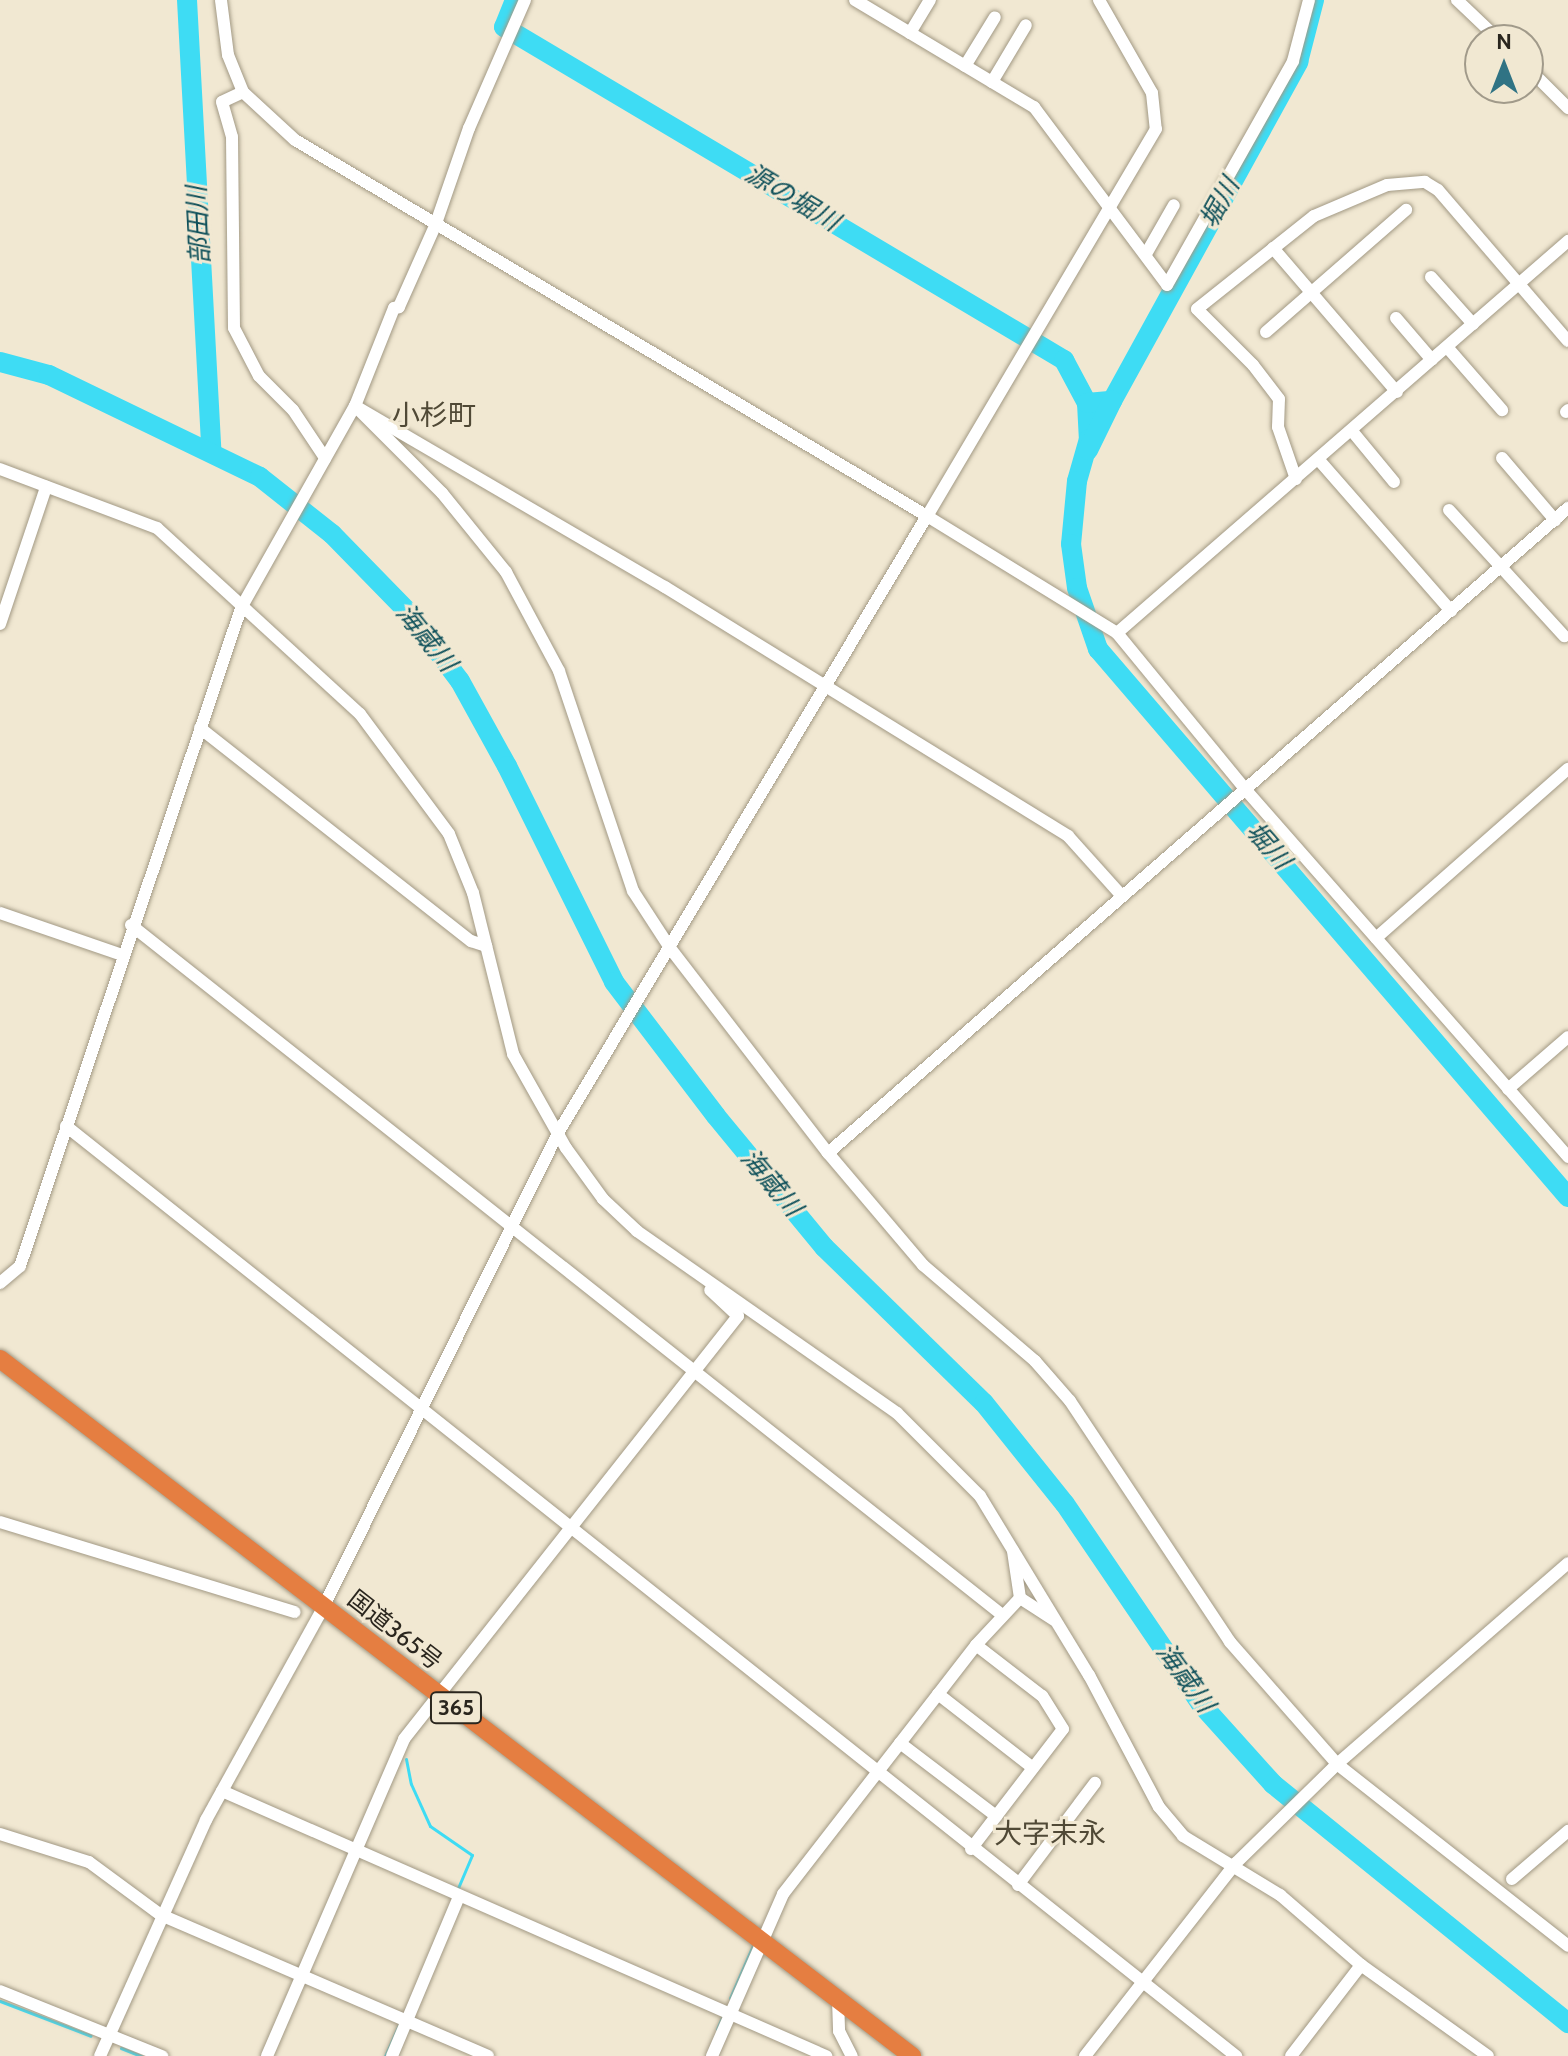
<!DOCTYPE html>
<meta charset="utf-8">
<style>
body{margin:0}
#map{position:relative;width:1568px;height:2056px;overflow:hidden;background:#f1e8d2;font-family:Cabin,"Noto Sans JP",sans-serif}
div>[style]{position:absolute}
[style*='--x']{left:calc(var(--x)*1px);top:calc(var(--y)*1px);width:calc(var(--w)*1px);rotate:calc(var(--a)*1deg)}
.stream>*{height:3px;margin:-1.5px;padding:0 1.5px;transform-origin:1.5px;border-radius:1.5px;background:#3edcf4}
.river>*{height:20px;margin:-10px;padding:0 10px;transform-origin:10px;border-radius:10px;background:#3edcf4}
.roads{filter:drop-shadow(0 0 2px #a29984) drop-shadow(0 0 2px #a29984)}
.minor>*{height:12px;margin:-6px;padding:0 6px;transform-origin:6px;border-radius:6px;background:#fff}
.highway>*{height:18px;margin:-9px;padding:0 9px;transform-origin:9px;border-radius:9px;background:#e57e41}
span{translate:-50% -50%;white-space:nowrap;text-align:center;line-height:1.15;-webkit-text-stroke:6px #f1e8d2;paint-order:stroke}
.shield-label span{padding:2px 6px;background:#f1e8d2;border:2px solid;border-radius:6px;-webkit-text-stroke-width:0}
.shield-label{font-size:22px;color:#2a261e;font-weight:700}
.street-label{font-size:24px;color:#2a261e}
.water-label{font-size:26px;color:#0e505a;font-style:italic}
.quarter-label{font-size:28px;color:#504936}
.north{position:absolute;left:1464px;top:24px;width:80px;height:80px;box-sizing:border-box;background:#f1e8d2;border:2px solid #a19a8a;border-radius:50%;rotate:0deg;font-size:22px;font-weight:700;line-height:32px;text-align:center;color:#2a261e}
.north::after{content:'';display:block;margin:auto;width:28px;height:36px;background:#307384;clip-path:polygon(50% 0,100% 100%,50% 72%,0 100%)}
</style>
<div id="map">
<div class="stream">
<div style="--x:406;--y:1759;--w:25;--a:79"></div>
<div style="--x:411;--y:1784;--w:46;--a:65.7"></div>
<div style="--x:430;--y:1826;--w:51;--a:34.6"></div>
<div style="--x:472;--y:1855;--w:38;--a:113"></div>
<div style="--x:730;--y:1998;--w:58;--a:-66.5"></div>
<div style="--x:0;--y:2001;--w:97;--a:21"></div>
<div style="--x:717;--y:2029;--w:13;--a:-67"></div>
<div style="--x:121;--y:2048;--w:22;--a:22"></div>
<div style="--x:385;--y:2056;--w:34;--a:-66"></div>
</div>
<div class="river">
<div style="--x:187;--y:0;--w:450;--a:86.9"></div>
<div style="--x:515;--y:0;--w:29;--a:112"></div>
<div style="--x:504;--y:27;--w:652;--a:30.74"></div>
<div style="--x:1064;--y:360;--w:49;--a:61.9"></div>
<div style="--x:1087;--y:403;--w:36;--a:87"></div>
<div style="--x:1089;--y:439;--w:44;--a:105.9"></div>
<div style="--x:1077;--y:481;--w:63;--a:95.4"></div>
<div style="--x:1071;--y:544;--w:44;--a:82.2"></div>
<div style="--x:1077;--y:588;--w:65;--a:71"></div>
<div style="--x:1098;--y:649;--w:722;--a:49.38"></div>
<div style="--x:0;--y:362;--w:51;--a:14.9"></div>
<div style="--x:49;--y:375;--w:234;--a:25.8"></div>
<div style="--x:260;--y:477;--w:92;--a:38.4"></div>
<div style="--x:332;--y:534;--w:109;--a:45.7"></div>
<div style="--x:408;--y:612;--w:86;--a:53"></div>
<div style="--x:460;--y:681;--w:97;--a:61.1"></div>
<div style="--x:507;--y:766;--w:241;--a:63.6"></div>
<div style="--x:614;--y:982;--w:168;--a:52.7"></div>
<div style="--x:716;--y:1116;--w:170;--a:50.5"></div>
<div style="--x:824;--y:1247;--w:223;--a:44.3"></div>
<div style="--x:984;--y:1403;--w:129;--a:51.3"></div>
<div style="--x:1065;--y:1504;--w:242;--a:55.8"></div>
<div style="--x:1201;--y:1704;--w:108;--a:48"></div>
<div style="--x:1273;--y:1784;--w:380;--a:39"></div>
<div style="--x:1087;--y:403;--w:25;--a:-5"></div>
<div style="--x:1112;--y:401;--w:387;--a:-61.2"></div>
<div style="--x:1298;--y:62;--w:64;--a:-75.5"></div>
<div style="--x:1088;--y:450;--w:55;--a:-63.9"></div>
</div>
<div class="roads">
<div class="minor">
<div style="--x:525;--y:0;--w:140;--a:113.6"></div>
<div style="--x:469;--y:128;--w:104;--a:109.1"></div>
<div style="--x:435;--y:226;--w:89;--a:114"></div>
<div style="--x:399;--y:307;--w:5;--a:169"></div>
<div style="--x:394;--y:308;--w:105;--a:111.7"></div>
<div style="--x:355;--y:406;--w:359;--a:30.3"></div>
<div style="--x:665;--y:587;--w:474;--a:31.7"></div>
<div style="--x:1068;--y:836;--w:81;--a:48"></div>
<div style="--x:855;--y:0;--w:209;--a:30.9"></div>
<div style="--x:1034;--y:107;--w:222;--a:53.2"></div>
<div style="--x:1167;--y:285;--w:257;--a:-60.6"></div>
<div style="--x:1293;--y:61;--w:63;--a:-75.3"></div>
<div style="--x:1099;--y:0;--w:107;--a:60.3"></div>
<div style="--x:1152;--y:93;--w:36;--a:84"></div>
<div style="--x:1156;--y:129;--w:450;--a:120.6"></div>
<div style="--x:927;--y:516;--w:223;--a:31.6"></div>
<div style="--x:1117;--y:633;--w:202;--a:50.6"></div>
<div style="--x:1245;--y:789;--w:490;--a:48.7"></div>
<div style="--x:1457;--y:0;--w:58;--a:43.6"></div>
<div style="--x:910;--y:33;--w:39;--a:-59"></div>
<div style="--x:965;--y:66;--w:57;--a:-58.5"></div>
<div style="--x:1528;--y:68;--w:57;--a:45"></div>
<div style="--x:992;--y:82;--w:66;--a:-59.2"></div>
<div style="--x:243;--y:92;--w:23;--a:155"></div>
<div style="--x:222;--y:102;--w:36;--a:74"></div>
<div style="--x:232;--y:137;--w:191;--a:89.4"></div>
<div style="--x:234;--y:328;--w:54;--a:62.5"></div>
<div style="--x:259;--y:376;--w:48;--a:45"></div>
<div style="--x:293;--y:410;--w:58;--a:56.3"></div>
<div style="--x:1273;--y:248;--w:190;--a:49.3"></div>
<div style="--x:1146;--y:254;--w:56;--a:-60.3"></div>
<div style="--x:1431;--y:277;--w:63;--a:48.2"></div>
<div style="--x:1396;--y:318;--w:55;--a:49.4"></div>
<div style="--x:1266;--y:332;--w:186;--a:-41.1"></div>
<div style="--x:1447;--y:347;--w:84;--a:48.9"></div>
<div style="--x:1566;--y:412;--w:3;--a:-45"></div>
<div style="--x:1352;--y:431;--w:66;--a:50.5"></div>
<div style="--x:1502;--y:458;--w:82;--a:49.5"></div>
<div style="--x:1318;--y:459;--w:202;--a:48.8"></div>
<div style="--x:0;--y:469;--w:168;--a:20.6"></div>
<div style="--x:157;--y:528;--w:275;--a:42.5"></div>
<div style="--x:360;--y:714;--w:149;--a:53.4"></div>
<div style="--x:449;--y:834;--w:64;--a:67.9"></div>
<div style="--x:473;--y:893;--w:166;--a:76"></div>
<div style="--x:513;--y:1054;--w:108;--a:60.6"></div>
<div style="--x:566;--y:1148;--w:63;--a:54"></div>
<div style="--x:603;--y:1199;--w:47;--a:43.3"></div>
<div style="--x:637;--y:1231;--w:317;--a:35"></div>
<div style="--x:897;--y:1413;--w:117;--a:45"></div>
<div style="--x:980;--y:1496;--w:210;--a:58.7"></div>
<div style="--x:1089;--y:1675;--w:149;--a:62.1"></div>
<div style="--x:1159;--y:1807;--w:38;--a:50"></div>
<div style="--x:1183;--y:1836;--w:114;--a:31.3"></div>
<div style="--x:1280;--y:1895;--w:107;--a:40.8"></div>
<div style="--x:1361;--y:1965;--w:156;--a:35.6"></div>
<div style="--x:1296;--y:479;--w:55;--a:-109.1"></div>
<div style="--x:1278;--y:427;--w:28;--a:-88"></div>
<div style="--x:1279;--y:399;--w:43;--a:-127.4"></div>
<div style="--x:1253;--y:365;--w:79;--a:-135"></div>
<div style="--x:1197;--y:309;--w:149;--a:-38.5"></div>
<div style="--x:1314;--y:216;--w:79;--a:-23"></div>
<div style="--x:1387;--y:185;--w:38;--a:-5"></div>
<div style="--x:1425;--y:182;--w:15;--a:32"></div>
<div style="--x:1438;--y:190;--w:199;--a:49.3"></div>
<div style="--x:1449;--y:510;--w:171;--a:47.6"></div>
<div style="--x:0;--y:624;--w:145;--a:-71.4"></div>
<div style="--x:1117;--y:633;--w:598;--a:-41"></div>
<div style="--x:200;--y:728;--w:345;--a:38.2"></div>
<div style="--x:471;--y:941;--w:16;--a:18"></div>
<div style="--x:0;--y:913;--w:129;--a:19"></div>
<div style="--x:131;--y:925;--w:1110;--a:38.38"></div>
<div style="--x:1376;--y:938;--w:256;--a:-41.4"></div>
<div style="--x:1508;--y:1089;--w:79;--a:-40.9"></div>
<div style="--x:66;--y:1126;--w:1495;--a:38.48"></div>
<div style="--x:828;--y:1153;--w:982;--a:-41.08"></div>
<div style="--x:0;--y:1283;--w:26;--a:-40"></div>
<div style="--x:20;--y:1266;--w:694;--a:-71.43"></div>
<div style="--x:241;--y:608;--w:232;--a:-60.6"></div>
<div style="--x:355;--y:406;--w:123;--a:45"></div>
<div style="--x:442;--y:493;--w:102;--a:51"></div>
<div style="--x:506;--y:572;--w:112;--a:61.8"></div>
<div style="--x:559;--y:671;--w:232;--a:71.4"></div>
<div style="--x:633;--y:891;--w:68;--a:57"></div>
<div style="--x:670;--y:948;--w:259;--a:52.4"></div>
<div style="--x:828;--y:1153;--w:147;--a:49.7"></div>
<div style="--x:923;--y:1265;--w:148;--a:40.6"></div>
<div style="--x:1035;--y:1361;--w:53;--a:48.8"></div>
<div style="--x:1070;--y:1401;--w:289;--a:56.4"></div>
<div style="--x:1230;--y:1642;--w:162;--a:48.7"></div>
<div style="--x:1337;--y:1764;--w:294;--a:38.2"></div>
<div style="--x:0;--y:1522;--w:308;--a:17"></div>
<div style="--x:1020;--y:1598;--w:40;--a:32.9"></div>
<div style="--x:938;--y:1694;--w:120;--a:37.9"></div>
<div style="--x:900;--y:1743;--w:121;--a:37.2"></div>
<div style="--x:222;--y:1791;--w:660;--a:23.69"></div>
<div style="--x:0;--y:1834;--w:93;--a:17.5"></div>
<div style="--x:89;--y:1862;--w:89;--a:36.4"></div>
<div style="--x:161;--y:1915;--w:356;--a:23.3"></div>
<div style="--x:971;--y:1849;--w:151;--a:-52.5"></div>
<div style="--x:1063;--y:1729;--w:39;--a:-122"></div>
<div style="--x:1042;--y:1696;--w:83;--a:-142.3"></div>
<div style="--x:1512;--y:1879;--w:74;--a:-40.6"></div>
<div style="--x:1018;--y:1885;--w:128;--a:-53"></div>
<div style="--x:0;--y:1991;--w:175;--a:21.9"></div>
<div style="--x:838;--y:2000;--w:31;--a:88"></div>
<div style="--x:839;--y:2031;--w:28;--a:63"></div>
<div style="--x:100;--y:2056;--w:259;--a:-65.8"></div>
<div style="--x:206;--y:1820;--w:244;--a:-61.1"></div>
<div style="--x:324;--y:1606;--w:528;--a:-63.68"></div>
<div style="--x:558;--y:1133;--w:719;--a:-59.12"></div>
<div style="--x:927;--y:516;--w:735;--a:-149.25"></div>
<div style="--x:295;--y:140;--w:71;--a:-137.3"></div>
<div style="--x:243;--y:92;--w:40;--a:-112"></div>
<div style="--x:228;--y:55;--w:55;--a:-97.3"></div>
<div style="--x:267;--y:2056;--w:345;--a:-66.6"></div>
<div style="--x:404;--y:1739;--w:539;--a:-51.71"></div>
<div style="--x:738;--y:1316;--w:38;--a:-137"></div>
<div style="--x:392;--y:2056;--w:173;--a:-67.2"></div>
<div style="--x:712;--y:2056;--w:177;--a:-66.3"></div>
<div style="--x:783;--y:1894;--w:315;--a:-52.2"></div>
<div style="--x:976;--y:1645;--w:64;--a:-46.9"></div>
<div style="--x:1020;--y:1598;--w:48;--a:-98.5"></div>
<div style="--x:1085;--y:2056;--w:245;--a:-52"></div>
<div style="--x:1236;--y:1863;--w:141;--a:-44.4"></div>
<div style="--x:1337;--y:1764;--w:306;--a:-41"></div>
<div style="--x:1291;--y:2056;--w:115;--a:-52.4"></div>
</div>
<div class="highway">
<div style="--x:0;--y:1359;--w:1148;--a:37.39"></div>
</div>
</div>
<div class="shield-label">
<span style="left:456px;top:1708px">365</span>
</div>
<div class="street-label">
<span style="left:395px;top:1630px;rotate:38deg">国道365号</span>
</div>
<div class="water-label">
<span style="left:792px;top:198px;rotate:31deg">源の堀川</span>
<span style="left:1220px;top:203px;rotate:-61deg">堀川</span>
<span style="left:199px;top:225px;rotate:-93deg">部田川</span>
<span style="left:426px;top:638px;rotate:51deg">海蔵川</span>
<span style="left:1268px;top:846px;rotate:49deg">堀川</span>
<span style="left:771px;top:1183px;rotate:50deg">海蔵川</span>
<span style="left:1185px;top:1678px;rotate:54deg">海蔵川</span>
</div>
<div class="quarter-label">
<span style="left:434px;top:415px">小杉町</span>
<span style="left:1050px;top:1833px">大字末永</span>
</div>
<div class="north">N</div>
</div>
